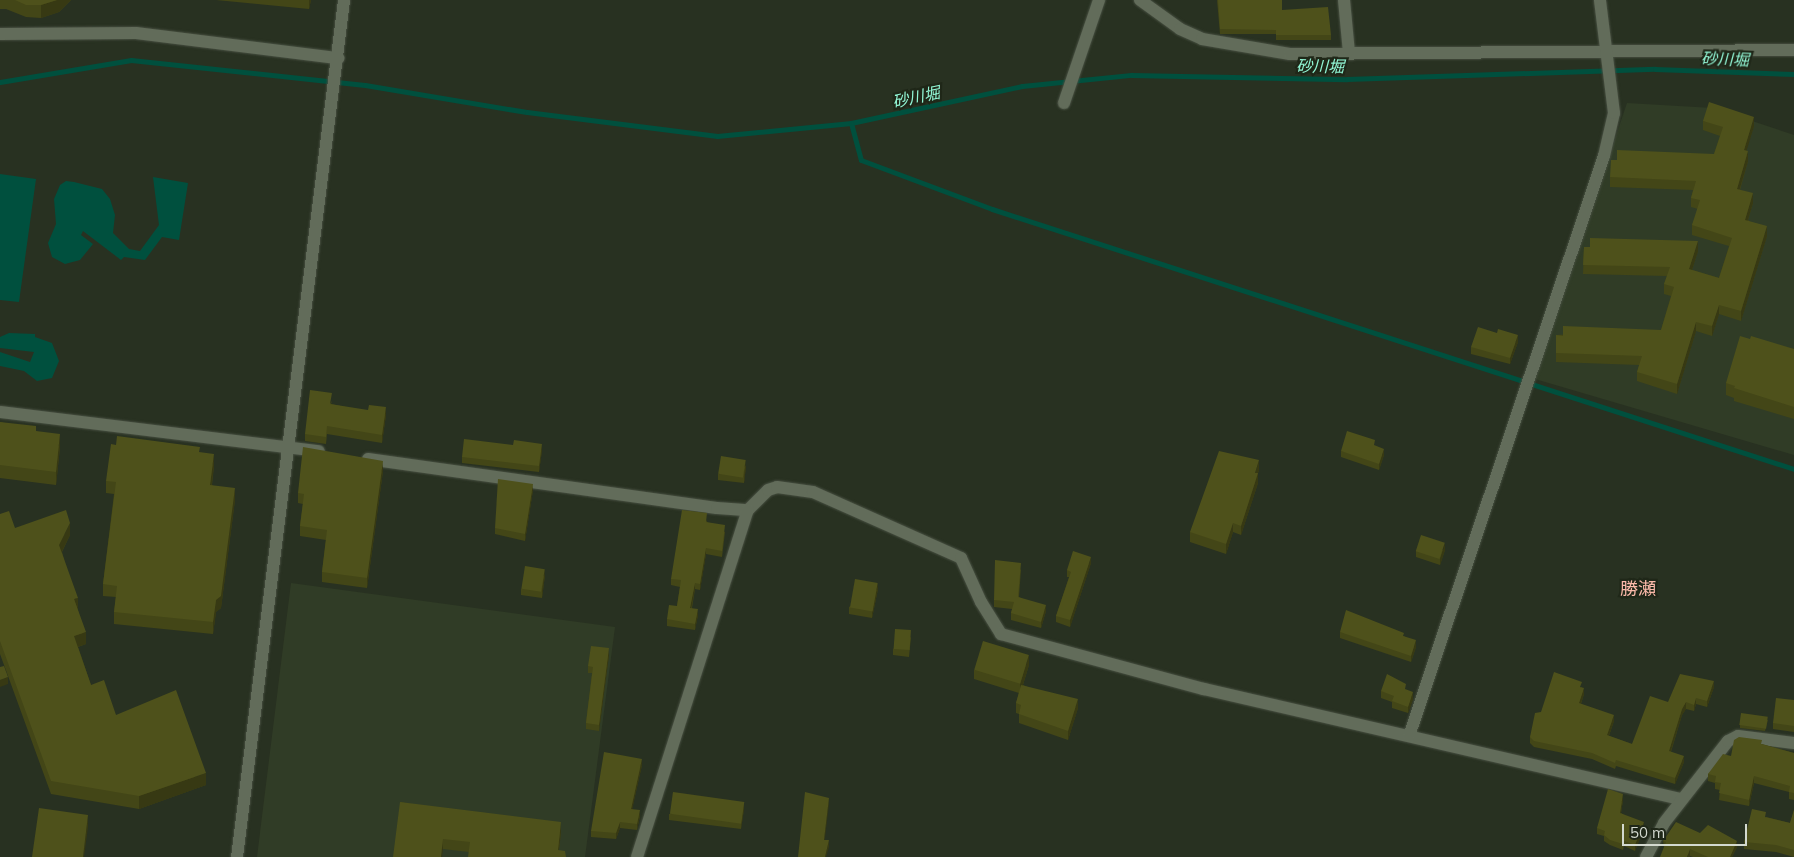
<!DOCTYPE html>
<meta charset="utf-8">
<style>
body{margin:0}
#map{position:relative;width:1794px;height:857px;overflow:hidden;background:#283121;font-family:Mulish,"Noto Sans JP",sans-serif}
div>[style]{position:absolute}
[style*='--x']{left:calc(var(--x)*1px);top:calc(var(--y)*1px);width:calc(var(--w)*1px);rotate:calc(var(--a)*1deg)}
.built>*{inset:0;background:#303c26}
.water>*{inset:0;background:#00503e}
.stream>*{height:5px;margin:-2.5px;padding:0 2.5px;transform-origin:2.5px;border-radius:2.5px;background:#00503e}
.roads{filter:drop-shadow(0 0 1px #474f41) drop-shadow(0 0 1px #474f41)}
.minor>*{height:12px;margin:-6px;padding:0 6px;transform-origin:6px;border-radius:6px;background:#626c5a}
.tertiary>*{height:12px;margin:-6px;padding:0 6px;transform-origin:6px;border-radius:6px;background:#626c5a}
.wall>*{inset:0;background:#434617}
.shaded-wall>*{inset:0;background:#373913}
.building>*{inset:0;background:#4e511b;transform-origin:0 0}
span{translate:-50% -50%;white-space:nowrap;text-align:center;line-height:1.15;-webkit-text-stroke:4.5px #1f2718;paint-order:stroke}
.water-label{font-size:16px;color:#92f7d6;font-style:italic}
.quarter-label{font-size:18px;color:#fbb9a9}
.scale{position:absolute;left:1622px;top:824px;width:125px;height:22px;box-sizing:border-box;border:2px solid #d3d9cf;border-top:0;padding-left:6px;font-size:15px;line-height:18px;white-space:nowrap;color:#d3d9cf;-webkit-text-stroke:4px #1f2718;paint-order:stroke}
</style>
<div id="map">
<div class="built">
<div style="clip-path:polygon(1627px 103px,1713px 108px,1794px 135px,1794px 455px,1535px 379px)"></div>
<div style="clip-path:polygon(291px 583px,615px 627px,585px 857px,257px 857px)"></div>
</div>
<div class="water">
<div style="clip-path:polygon(0 174px,36px 179px,19px 302px,0 300px)"></div>
<div style="clip-path:polygon(153px 177px,188px 183px,179px 240px,162px 237px,145px 260px,124px 257px,121px 260px,83px 231px,81px 235px,93px 244px,80px 260px,65px 264px,52px 257px,48px 243px,56px 224px,54px 199px,60px 185px,66px 181px,74px 182px,102px 189px,110px 199px,115px 215px,113px 233px,129px 249px,140px 251px,159px 225px)"></div>
<div style="clip-path:polygon(9px 333px,35px 334px,35px 337px,52px 343px,59px 361px,52px 378px,37px 381px,24px 371px,0 366px,0 352px,30px 362px,34px 352px,0 348px,0 337px)"></div>
</div>
<div class="stream">
<div style="--x:0;--y:82;--w:133;--a:-9.5"></div>
<div style="--x:131;--y:60;--w:235;--a:6.1"></div>
<div style="--x:365;--y:85;--w:164;--a:9.5"></div>
<div style="--x:527;--y:112;--w:192;--a:7.2"></div>
<div style="--x:717;--y:136;--w:135;--a:-5.5"></div>
<div style="--x:851;--y:123;--w:175;--a:-12.2"></div>
<div style="--x:1022;--y:86;--w:110;--a:-5.8"></div>
<div style="--x:1131;--y:75;--w:216;--a:1.1"></div>
<div style="--x:1347;--y:79;--w:308;--a:-1.9"></div>
<div style="--x:1655;--y:69;--w:139;--a:2.1"></div>
<div style="--x:851;--y:123;--w:38;--a:75"></div>
<div style="--x:861;--y:160;--w:140;--a:20.5"></div>
<div style="--x:992;--y:209;--w:843;--a:17.96"></div>
</div>
<div class="roads">
<div class="minor">
<div style="--x:1140;--y:0;--w:49;--a:35.9"></div>
<div style="--x:1180;--y:29;--w:24;--a:24"></div>
<div style="--x:1202;--y:39;--w:89;--a:9.7"></div>
<div style="--x:1290;--y:54;--w:504;--a:-0.45"></div>
<div style="--x:1344;--y:0;--w:53;--a:84.6"></div>
<div style="--x:0;--y:34;--w:136;--a:-0.4"></div>
<div style="--x:136;--y:33;--w:204;--a:7.1"></div>
<div style="--x:1064;--y:103;--w:109;--a:-71.2"></div>
<div style="--x:0;--y:412;--w:321;--a:7"></div>
<div style="--x:368;--y:459;--w:352;--a:8"></div>
<div style="--x:717;--y:508;--w:31;--a:4"></div>
<div style="--x:748;--y:510;--w:28;--a:-45"></div>
<div style="--x:768;--y:490;--w:9;--a:-18"></div>
<div style="--x:777;--y:487;--w:36;--a:8"></div>
<div style="--x:813;--y:492;--w:162;--a:24"></div>
<div style="--x:961;--y:558;--w:48;--a:65.6"></div>
<div style="--x:981;--y:602;--w:38;--a:58"></div>
<div style="--x:1001;--y:634;--w:210;--a:15.2"></div>
<div style="--x:1204;--y:689;--w:490;--a:13"></div>
<div style="--x:1409;--y:736;--w:612;--a:-71.42"></div>
<div style="--x:1604;--y:156;--w:44;--a:-76.9"></div>
<div style="--x:1614;--y:113;--w:114;--a:-97.1"></div>
<div style="--x:637;--y:857;--w:364;--a:-72.3"></div>
<div style="--x:1646;--y:857;--w:38;--a:-62"></div>
<div style="--x:1664;--y:823;--w:104;--a:-52"></div>
<div style="--x:1728;--y:741;--w:11;--a:-27"></div>
<div style="--x:1738;--y:736;--w:56;--a:7.1"></div>
</div>
<div class="tertiary">
<div style="--x:237;--y:857;--w:864;--a:-82.88"></div>
</div>
</div>
<div class="wall">
<div style="clip-path:polygon(0 0,71px 0,59px 12px,41px 18px,26px 17px,6px 9px,0 9px)"></div>
<div style="clip-path:polygon(216px 0,311px 0,309px 9px)"></div>
<div style="clip-path:polygon(1217px 0,1282px 10px,1331px 35px,1331px 40px,1276px 40px,1276px 34px,1220px 34px)"></div>
<div style="clip-path:polygon(1703px 121px,1754px 126px,1746px 151px,1748px 161px,1740px 190px,1753px 203px,1748px 220px,1767px 236px,1741px 321px,1719px 314px,1712px 336px,1696px 331px,1677px 394px,1637px 381px,1637px 372px,1639px 365px,1556px 362px,1556px 335px,1661px 330px,1671px 296px,1664px 294px,1664px 284px,1667px 276px,1583px 274px,1584px 247px,1698px 251px,1692px 270px,1719px 278px,1729px 246px,1692px 235px,1692px 225px,1698px 209px,1691px 207px,1691px 198px,1693px 190px,1610px 187px,1610px 177px,1617px 160px,1714px 154px,1720px 136px,1703px 130px)"></div>
<div style="clip-path:polygon(1750px 339px,1794px 349px,1794px 419px,1734px 401px,1734px 398px,1726px 395px,1726px 383px)"></div>
<div style="clip-path:polygon(1518px 342px,1510px 364px,1471px 354px,1471px 347px)"></div>
<div style="clip-path:polygon(332px 401px,331px 404px,386px 415px,382px 443px,327px 434px,326px 444px,305px 441px,305px 434px)"></div>
<div style="clip-path:polygon(0 422px,36px 431px,60px 447px,56px 485px,0 478px)"></div>
<div style="clip-path:polygon(542px 450px,539px 472px,462px 463px,462px 457px)"></div>
<div style="clip-path:polygon(1341px 451px,1384px 455px,1379px 470px,1341px 457px)"></div>
<div style="clip-path:polygon(200px 453px,214px 466px,212px 485px,235px 500px,221px 608px,216px 612px,213px 634px,114px 624px,114px 612px,116px 597px,103px 596px,103px 584px,114px 494px,106px 493px,106px 481px)"></div>
<div style="clip-path:polygon(746px 466px,744px 483px,718px 480px,718px 474px)"></div>
<div style="clip-path:polygon(1259px 470px,1258px 473px,1258px 483px,1241px 535px,1233px 532px,1226px 554px,1190px 542px,1190px 532px)"></div>
<div style="clip-path:polygon(383px 471px,367px 588px,322px 582px,322px 572px,326px 540px,300px 536px,300px 526px,303px 504px,298px 503px,298px 493px)"></div>
<div style="clip-path:polygon(533px 490px,525px 541px,495px 534px,495px 528px)"></div>
<div style="clip-path:polygon(0 514px,15px 528px,70px 535px,62px 552px,78px 610px,86px 644px,78px 647px,91px 685px,116px 715px,206px 785px,139px 809px,51px 794px,0 654px)"></div>
<div style="clip-path:polygon(707px 520px,707px 522px,725px 532px,722px 557px,706px 554px,700px 590px,695px 589px,692px 608px,698px 615px,695px 630px,667px 626px,667px 619px,677px 606px,680px 587px,671px 585px,671px 579px)"></div>
<div style="clip-path:polygon(1445px 550px,1440px 565px,1416px 557px,1416px 551px)"></div>
<div style="clip-path:polygon(1091px 563px,1070px 627px,1056px 622px,1056px 616px,1069px 577px,1067px 577px,1067px 570px)"></div>
<div style="clip-path:polygon(1021px 569px,1019px 597px,1046px 611px,1041px 628px,1011px 620px,1011px 613px,1012px 609px,994px 607px,994px 600px)"></div>
<div style="clip-path:polygon(545px 575px,542px 598px,521px 595px,521px 589px)"></div>
<div style="clip-path:polygon(878px 589px,872px 618px,849px 614px,849px 607px)"></div>
<div style="clip-path:polygon(1340px 632px,1404px 636px,1416px 647px,1411px 662px,1340px 638px)"></div>
<div style="clip-path:polygon(911px 637px,909px 657px,893px 655px,893px 649px)"></div>
<div style="clip-path:polygon(609px 655px,599px 731px,586px 729px,586px 723px,592px 673px,588px 673px,588px 666px)"></div>
<div style="clip-path:polygon(1029px 665px,1023px 685px,1078px 708px,1068px 740px,1019px 723px,1019px 714px,1016px 713px,1016px 703px,1019px 693px,974px 679px,974px 670px)"></div>
<div style="clip-path:polygon(1582px 687px,1584px 694px,1581px 704px,1614px 721px,1609px 736px,1632px 744px,1668px 702px,1714px 687px,1707px 707px,1696px 704px,1694px 711px,1686px 709px,1682px 715px,1671px 752px,1684px 762px,1675px 784px,1616px 766px,1615px 769px,1592px 759px,1534px 747px,1530px 743px,1530px 737px,1541px 712px)"></div>
<div style="clip-path:polygon(1406px 690px,1413px 699px,1408px 713px,1392px 708px,1392px 702px,1381px 698px,1381px 691px)"></div>
<div style="clip-path:polygon(1794px 700px,1794px 732px,1773px 729px,1773px 723px)"></div>
<div style="clip-path:polygon(1768px 720px,1765px 731px,1740px 728px,1740px 725px)"></div>
<div style="clip-path:polygon(1762px 744px,1794px 753px,1794px 800px,1789px 799px,1789px 792px,1754px 783px,1749px 806px,1719px 800px,1720px 790px,1715px 789px,1715px 783px,1708px 781px,1708px 774px,1731px 756px)"></div>
<div style="clip-path:polygon(642px 765px,632px 809px,640px 816px,637px 830px,620px 828px,616px 839px,591px 837px,591px 831px)"></div>
<div style="clip-path:polygon(1623px 800px,1621px 813px,1644px 828px,1635px 851px,1624px 846px,1623px 850px,1610px 845px,1604px 841px,1604px 836px,1597px 834px,1597px 828px)"></div>
<div style="clip-path:polygon(400px 802px,561px 832px,559px 850px,469px 852px,443px 849px)"></div>
<div style="clip-path:polygon(744px 809px,741px 829px,669px 820px,669px 814px)"></div>
<div style="clip-path:polygon(1794px 810px,1794px 857px,1776px 852px,1744px 849px,1744px 842px,1766px 817px,1790px 823px)"></div>
<div style="clip-path:polygon(1700px 833px,1737px 847px,1732px 857px,1693px 857px,1664px 847px,1663px 841px)"></div>
</div>
<div class="shaded-wall">
<div style="clip-path:polygon(57px 0,71px 0,59px 12px,41px 18px,41px 5px)"></div>
<div style="clip-path:polygon(309px 0,311px 0,309px 9px)"></div>
<div style="clip-path:polygon(1754px 117px,1754px 126px,1744px 159px,1744px 150px)"></div>
<div style="clip-path:polygon(1748px 151px,1748px 161px,1737px 198px,1737px 189px)"></div>
<div style="clip-path:polygon(1753px 193px,1753px 203px,1745px 229px,1745px 220px)"></div>
<div style="clip-path:polygon(1767px 226px,1767px 236px,1741px 321px,1741px 311px)"></div>
<div style="clip-path:polygon(1698px 241px,1698px 251px,1689px 279px,1689px 269px)"></div>
<div style="clip-path:polygon(1719px 305px,1719px 314px,1712px 336px,1712px 326px)"></div>
<div style="clip-path:polygon(1696px 322px,1696px 331px,1677px 394px,1677px 384px)"></div>
<div style="clip-path:polygon(1518px 335px,1518px 342px,1510px 364px,1510px 358px)"></div>
<div style="clip-path:polygon(386px 407px,386px 415px,382px 443px,382px 435px)"></div>
<div style="clip-path:polygon(60px 434px,60px 447px,56px 485px,56px 472px)"></div>
<div style="clip-path:polygon(542px 444px,542px 450px,539px 472px,539px 466px)"></div>
<div style="clip-path:polygon(1384px 449px,1384px 455px,1379px 470px,1379px 464px)"></div>
<div style="clip-path:polygon(214px 454px,214px 466px,210px 497px,210px 485px)"></div>
<div style="clip-path:polygon(746px 460px,746px 466px,744px 483px,744px 477px)"></div>
<div style="clip-path:polygon(1259px 460px,1259px 470px,1255px 482px,1255px 473px)"></div>
<div style="clip-path:polygon(383px 461px,383px 471px,367px 588px,367px 578px)"></div>
<div style="clip-path:polygon(1258px 473px,1258px 483px,1241px 535px,1241px 526px)"></div>
<div style="clip-path:polygon(533px 484px,533px 490px,525px 541px,525px 534px)"></div>
<div style="clip-path:polygon(235px 488px,235px 500px,221px 608px,216px 612px,213px 634px,213px 622px,216px 600px)"></div>
<div style="clip-path:polygon(70px 523px,70px 535px,59px 557px,59px 545px)"></div>
<div style="clip-path:polygon(1233px 523px,1233px 532px,1226px 554px,1226px 544px)"></div>
<div style="clip-path:polygon(1445px 543px,1445px 550px,1440px 565px,1440px 559px)"></div>
<div style="clip-path:polygon(706px 548px,706px 554px,700px 590px,700px 584px)"></div>
<div style="clip-path:polygon(1091px 557px,1091px 563px,1070px 627px,1070px 620px)"></div>
<div style="clip-path:polygon(545px 569px,545px 575px,542px 598px,542px 591px)"></div>
<div style="clip-path:polygon(695px 583px,695px 589px,690px 614px,690px 608px)"></div>
<div style="clip-path:polygon(878px 583px,878px 589px,872px 618px,872px 611px)"></div>
<div style="clip-path:polygon(78px 598px,78px 610px,74px 599px)"></div>
<div style="clip-path:polygon(1046px 605px,1046px 611px,1041px 628px,1041px 622px)"></div>
<div style="clip-path:polygon(698px 609px,698px 615px,695px 630px,695px 624px)"></div>
<div style="clip-path:polygon(86px 632px,86px 644px,74px 648px,74px 636px)"></div>
<div style="clip-path:polygon(1416px 640px,1416px 647px,1411px 662px,1411px 656px)"></div>
<div style="clip-path:polygon(609px 648px,609px 655px,599px 731px,599px 725px)"></div>
<div style="clip-path:polygon(1029px 655px,1029px 665px,1020px 694px,1020px 684px)"></div>
<div style="clip-path:polygon(8px 677px,8px 684px,0 687px,0 680px)"></div>
<div style="clip-path:polygon(1714px 681px,1714px 687px,1707px 707px,1707px 701px)"></div>
<div style="clip-path:polygon(1584px 688px,1584px 694px,1579px 709px,1579px 703px)"></div>
<div style="clip-path:polygon(1413px 692px,1413px 699px,1408px 713px,1408px 707px)"></div>
<div style="clip-path:polygon(1696px 698px,1696px 704px,1694px 711px,1694px 705px)"></div>
<div style="clip-path:polygon(1078px 699px,1078px 708px,1068px 740px,1068px 731px)"></div>
<div style="clip-path:polygon(1686px 702px,1686px 709px,1682px 715px,1669px 757px,1669px 751px,1682px 709px)"></div>
<div style="clip-path:polygon(1614px 715px,1614px 721px,1607px 741px,1607px 735px)"></div>
<div style="clip-path:polygon(1684px 756px,1684px 762px,1675px 784px,1675px 778px)"></div>
<div style="clip-path:polygon(642px 759px,642px 765px,631px 815px,631px 809px)"></div>
<div style="clip-path:polygon(206px 773px,206px 785px,139px 809px,139px 796px)"></div>
<div style="clip-path:polygon(1754px 776px,1754px 783px,1749px 806px,1749px 800px)"></div>
<div style="clip-path:polygon(1623px 794px,1623px 800px,1620px 819px,1620px 813px)"></div>
<div style="clip-path:polygon(829px 798px,829px 804px,824px 846px,824px 840px)"></div>
<div style="clip-path:polygon(744px 802px,744px 809px,741px 829px,741px 822px)"></div>
<div style="clip-path:polygon(640px 810px,640px 816px,637px 830px,637px 824px)"></div>
<div style="clip-path:polygon(88px 815px,88px 827px,84px 857px,83px 857px)"></div>
<div style="clip-path:polygon(561px 822px,561px 832px,558px 857px,558px 850px)"></div>
<div style="clip-path:polygon(620px 822px,620px 828px,616px 839px,616px 833px)"></div>
<div style="clip-path:polygon(1644px 822px,1644px 828px,1635px 851px,1635px 845px)"></div>
<div style="clip-path:polygon(443px 839px,443px 849px,442px 857px,441px 857px)"></div>
<div style="clip-path:polygon(829px 840px,829px 847px,826px 857px,825px 857px)"></div>
<div style="clip-path:polygon(1737px 841px,1737px 847px,1732px 857px,1730px 857px)"></div>
<div style="clip-path:polygon(1690px 849px,1690px 857px,1687px 857px)"></div>
</div>
<div class="building">
<div style="clip-path:polygon(15px 0,57px 0,41px 5px,26px 5px)"></div>
<div style="clip-path:polygon(1218px 0,1282px 0,1282px 10px,1328px 7px,1331px 35px,1276px 35px,1276px 30px,1220px 29px)"></div>
<div style="clip-path:polygon(1709px 102px,1754px 117px,1744px 150px,1748px 151px,1737px 189px,1753px 193px,1745px 220px,1767px 226px,1741px 311px,1719px 305px,1712px 326px,1696px 322px,1677px 384px,1637px 372px,1642px 356px,1556px 353px,1556px 335px,1563px 336px,1563px 326px,1661px 330px,1674px 287px,1664px 284px,1670px 267px,1583px 265px,1584px 247px,1590px 247px,1590px 238px,1698px 241px,1689px 269px,1719px 278px,1732px 238px,1692px 225px,1700px 200px,1691px 198px,1696px 181px,1610px 177px,1611px 160px,1617px 160px,1617px 150px,1714px 154px,1723px 127px,1703px 121px)"></div>
<div style="clip-path:polygon(1478px 327px,1497px 333px,1498px 329px,1518px 335px,1510px 358px,1471px 347px)"></div>
<div style="clip-path:polygon(1740px 336px,1750px 339px,1751px 336px,1794px 349px,1794px 407px,1734px 388px,1735px 386px,1726px 383px)"></div>
<div style="clip-path:polygon(310px 390px,332px 393px,330px 404px,368px 410px,369px 405px,386px 407px,382px 435px,327px 426px,326px 437px,305px 434px)"></div>
<div style="clip-path:polygon(0 422px,36px 426px,36px 431px,60px 434px,56px 472px,0 465px)"></div>
<div style="clip-path:polygon(1347px 431px,1375px 440px,1374px 445px,1384px 449px,1379px 464px,1341px 451px)"></div>
<div style="clip-path:polygon(117px 436px,200px 447px,199px 452px,214px 454px,210px 485px,235px 488px,221px 596px,216px 600px,213px 622px,114px 612px,117px 586px,103px 584px,116px 482px,106px 481px,111px 444px,116px 445px)"></div>
<div style="clip-path:polygon(464px 439px,513px 445px,514px 440px,542px 444px,539px 466px,462px 457px)"></div>
<div style="clip-path:polygon(303px 447px,383px 461px,367px 578px,322px 572px,327px 530px,300px 526px,304px 494px,298px 493px)"></div>
<div style="clip-path:polygon(1219px 451px,1259px 460px,1255px 473px,1258px 473px,1241px 526px,1233px 523px,1226px 544px,1190px 532px)"></div>
<div style="left:721px;top:456px;width:25px;height:18px;rotate:9deg"></div>
<div style="clip-path:polygon(498px 479px,533px 484px,525px 534px,495px 528px)"></div>
<div style="clip-path:polygon(66px 510px,70px 523px,59px 545px,78px 598px,74px 599px,86px 632px,74px 636px,91px 685px,104px 680px,116px 715px,176px 690px,206px 773px,139px 796px,51px 781px,0 641px,0 514px,9px 511px,15px 528px)"></div>
<div style="clip-path:polygon(682px 510px,707px 513px,706px 522px,725px 525px,722px 551px,706px 548px,700px 584px,695px 583px,690px 608px,698px 609px,695px 624px,667px 619px,669px 605px,677px 606px,681px 580px,671px 579px)"></div>
<div style="left:1421px;top:535px;width:25px;height:17px;rotate:18deg"></div>
<div style="clip-path:polygon(1073px 551px,1091px 557px,1070px 620px,1056px 616px,1071px 572px,1067px 570px)"></div>
<div style="clip-path:polygon(995px 560px,1021px 563px,1018px 597px,1046px 605px,1041px 622px,1011px 613px,1014px 602px,994px 600px)"></div>
<div style="left:525px;top:566px;width:20px;height:23px;rotate:9deg"></div>
<div style="left:855px;top:579px;width:23px;height:29px;rotate:10deg"></div>
<div style="clip-path:polygon(1346px 610px,1404px 633px,1403px 636px,1416px 640px,1411px 656px,1340px 632px)"></div>
<div style="left:895px;top:629px;width:16px;height:20px;rotate:4deg"></div>
<div style="left:983px;top:641px;width:48px;height:30px;rotate:17deg"></div>
<div style="clip-path:polygon(591px 646px,609px 648px,599px 725px,586px 723px,593px 667px,588px 666px)"></div>
<div style="clip-path:polygon(4px 666px,8px 677px,0 680px,0 667px)"></div>
<div style="clip-path:polygon(1554px 672px,1582px 682px,1580px 687px,1584px 688px,1579px 703px,1614px 715px,1607px 735px,1632px 744px,1650px 696px,1668px 702px,1680px 674px,1714px 681px,1707px 701px,1696px 698px,1694px 705px,1686px 702px,1682px 709px,1669px 751px,1684px 756px,1675px 778px,1616px 760px,1615px 763px,1592px 753px,1534px 741px,1530px 737px,1535px 713px,1541px 712px)"></div>
<div style="clip-path:polygon(1387px 674px,1406px 684px,1405px 689px,1413px 692px,1408px 707px,1392px 701px,1394px 696px,1381px 691px)"></div>
<div style="clip-path:polygon(1021px 685px,1078px 699px,1068px 731px,1019px 714px,1021px 705px,1016px 703px)"></div>
<div style="clip-path:polygon(1776px 698px,1794px 700px,1794px 726px,1773px 723px)"></div>
<div style="left:1741px;top:713px;width:27px;height:12px;rotate:8deg"></div>
<div style="clip-path:polygon(1739px 737px,1762px 740px,1761px 744px,1794px 753px,1794px 793px,1789px 792px,1790px 786px,1754px 776px,1749px 800px,1719px 793px,1721px 783px,1715px 782px,1716px 776px,1708px 774px,1723px 754px,1731px 756px,1734px 740px)"></div>
<div style="clip-path:polygon(604px 752px,642px 759px,631px 809px,640px 810px,637px 824px,620px 822px,616px 833px,591px 831px)"></div>
<div style="clip-path:polygon(1608px 789px,1623px 794px,1620px 813px,1644px 822px,1635px 845px,1624px 841px,1623px 844px,1610px 840px,1604px 835px,1605px 831px,1597px 828px)"></div>
<div style="left:673px;top:792px;width:72px;height:22px;rotate:8deg"></div>
<div style="clip-path:polygon(805px 792px,829px 798px,824px 840px,829px 840px,825px 857px,798px 857px)"></div>
<div style="clip-path:polygon(400px 802px,561px 822px,558px 850px,565px 851px,566px 857px,468px 857px,470px 842px,443px 839px,441px 857px,393px 857px)"></div>
<div style="clip-path:polygon(39px 808px,88px 815px,83px 857px,32px 857px)"></div>
<div style="clip-path:polygon(1752px 809px,1766px 812px,1765px 817px,1790px 823px,1794px 810px,1794px 850px,1776px 845px,1744px 842px)"></div>
<div style="clip-path:polygon(1676px 822px,1700px 833px,1708px 825px,1737px 841px,1730px 857px,1708px 857px,1690px 849px,1687px 857px,1660px 857px,1666px 842px,1663px 841px)"></div>
</div>
<div class="water-label">
<span style="left:1725px;top:59px;rotate:2deg">砂川堀</span>
<span style="left:1320px;top:66px;rotate:1deg">砂川堀</span>
<span style="left:916px;top:97px;rotate:-12deg">砂川堀</span>
</div>
<div class="quarter-label">
<span style="left:1638px;top:589px">勝瀬</span>
</div>
<div class="scale">50 m</div>
</div>
